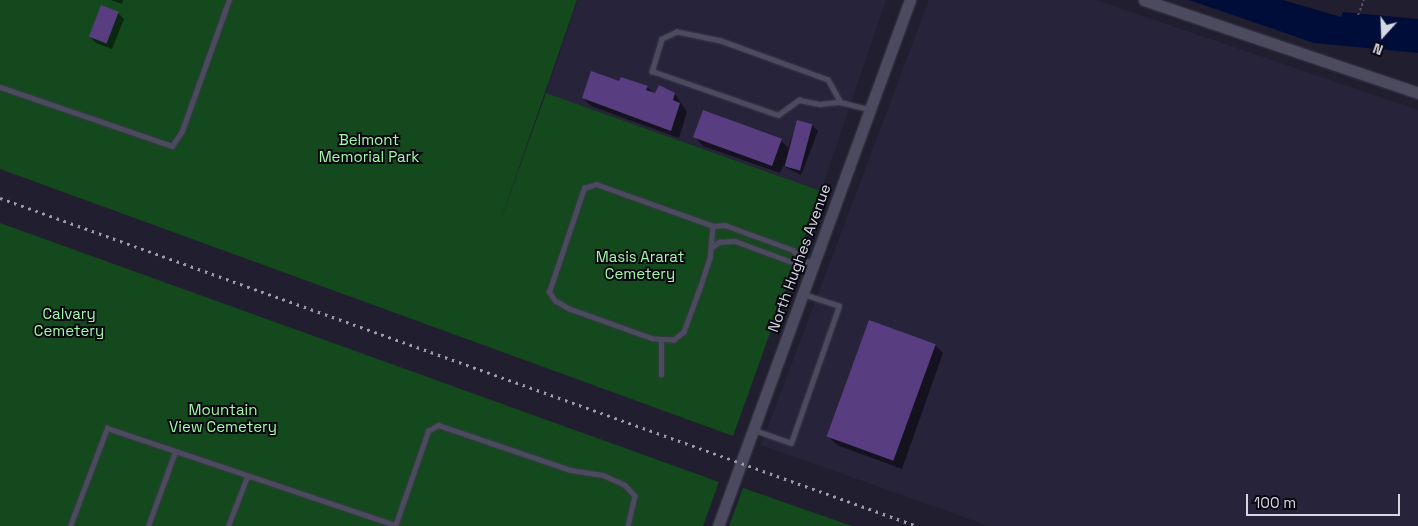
<!DOCTYPE html>
<style>
body{margin:0}
#map{position:relative;width:1418px;height:526px;overflow:hidden;background:#201e2f;font-family:"Space Grotesk",sans-serif}
div>[style]{position:absolute}
[style*='--x']{left:calc(var(--x)*1px);top:calc(var(--y)*1px);width:calc(var(--w)*1px);rotate:calc(var(--a)*1deg)}
.built>*{inset:0;background:#27233b}
.green>*{inset:0;background:#14491d}
.water>*{inset:0;background:#000d39}
.shadow>*{inset:0;background:#0007}
.building>*{inset:0;background:#583d80;transform-origin:0 0}
.path>*{height:2px;margin-top:-1px;transform-origin:0;background:repeating-linear-gradient(90deg,#585666 0 2.5px,transparent 0 5px)}
.roads{filter:drop-shadow(0 0 1px #3b3a48) drop-shadow(0 0 1px #3b3a48)}
.service>*{height:4.5px;margin:-2.25px;padding:0 2.25px;transform-origin:2.25px;border-radius:2.25px;background:#4c4a5e}
.tertiary>*{height:11px;margin:-5.5px;padding:0 5.5px;transform-origin:5.5px;border-radius:5.5px;background:#4c4a5e}
.rail>*{height:3px;margin-top:-1.5px;transform-origin:0;background:repeating-linear-gradient(90deg,#9d9caa 0 2.5px,transparent 0 7.5px)}
span{translate:-50% -50%;white-space:nowrap;text-align:center;line-height:1.15;-webkit-text-stroke:4px #0a0911;paint-order:stroke}
.park-label{font-size:15px;color:#a1f9a7}
.street-label{font-size:15px;color:#d7d7e3}
.north{position:absolute;left:1358px;top:10px;width:50px;height:50px;-webkit-text-stroke:4px #0a0911;paint-order:stroke;rotate:200deg;font-size:14px;font-weight:700;line-height:20px;text-align:center;color:#d7d7e3}
.north::after{content:'';display:block;margin:auto;width:18px;height:22px;background:#d7d7e3;clip-path:polygon(50% 0,100% 100%,50% 72%,0 100%)}
.scale{position:absolute;left:1246px;top:494px;width:154px;height:22px;box-sizing:border-box;border:2px solid #d7d7e3;border-top:0;padding-left:6px;font-size:15px;line-height:18px;white-space:nowrap;color:#d7d7e3;-webkit-text-stroke:4px #0a0911;paint-order:stroke}
</style>
<div id="map">
<div class="built">
<div style="clip-path:polygon(578px 0,886px 0,821px 191px,546px 93px)"></div>
<div style="clip-path:polygon(929px 0,1096px 0,1418px 110px,1418px 526px,989px 526px,761px 445px)"></div>
</div>
<div class="green">
<div style="clip-path:polygon(0 0,577px 0,498px 228px,546px 93px,821px 191px,733px 436px,0 169px)"></div>
<div style="clip-path:polygon(0 223px,719px 482px,703px 526px,0 526px)"></div>
<div style="clip-path:polygon(743px 488px,852px 526px,729px 526px)"></div>
</div>
<div class="water">
<div style="clip-path:polygon(1189px 0,1283px 0,1341px 17px,1343px 12px,1418px 19px,1418px 53px,1314px 43px)"></div>
</div>
<div class="shadow">
<div style="clip-path:polygon(111px 0,123px 0,122px 4px)"></div>
<div style="clip-path:polygon(118px 13px,124px 19px,112px 49px,96px 43px,90px 37px)"></div>
<div style="clip-path:polygon(620px 83px,647px 87px,656px 95px,675px 94px,687px 112px,679px 138px,591px 106px,583px 98px)"></div>
<div style="clip-path:polygon(798px 121px,812px 125px,818px 131px,801px 175px,783px 166px,780px 173px,703px 146px,695px 137px,781px 140px,788px 148px)"></div>
<div style="clip-path:polygon(935px 345px,943px 353px,902px 469px,837px 445px,829px 437px)"></div>
</div>
<div class="building">
<div style="left:101px;top:5px;width:19px;height:34px;rotate:21deg"></div>
<div style="clip-path:polygon(591px 71px,619px 81px,621px 77px,648px 86px,646px 90px,655px 93px,659px 85px,675px 93px,673px 100px,680px 103px,671px 131px,582px 98px)"></div>
<div style="left:703px;top:110px;width:84px;height:29px;rotate:20deg"></div>
<div style="left:797px;top:120px;width:16px;height:48px;rotate:15deg"></div>
<div style="left:869px;top:320px;width:71px;height:124px;rotate:20deg"></div>
</div>
<div class="path">
<div style="--x:1358;--y:15;--w:16;--a:-68"></div>
</div>
<div class="roads">
<div class="service">
<div style="--x:0;--y:87;--w:182;--a:18.9"></div>
<div style="--x:172;--y:146;--w:18;--a:-56"></div>
<div style="--x:182;--y:131;--w:139;--a:-70.3"></div>
<div style="--x:840;--y:102;--w:25;--a:-119"></div>
<div style="--x:828;--y:80;--w:114;--a:-160"></div>
<div style="--x:721;--y:41;--w:45;--a:-168.4"></div>
<div style="--x:677;--y:32;--w:17;--a:155"></div>
<div style="--x:662;--y:39;--w:34;--a:107"></div>
<div style="--x:652;--y:71;--w:133;--a:19.2"></div>
<div style="--x:778;--y:115;--w:26;--a:-36"></div>
<div style="--x:799;--y:100;--w:21;--a:11"></div>
<div style="--x:820;--y:104;--w:20;--a:-6"></div>
<div style="--x:840;--y:102;--w:29;--a:14"></div>
<div style="--x:713;--y:226;--w:32;--a:95"></div>
<div style="--x:710;--y:258;--w:35;--a:108"></div>
<div style="--x:699;--y:291;--w:44;--a:110.1"></div>
<div style="--x:684;--y:332;--w:13;--a:141"></div>
<div style="--x:674;--y:340;--w:21;--a:-177"></div>
<div style="--x:653;--y:339;--w:89;--a:-160.3"></div>
<div style="--x:569;--y:309;--w:16;--a:-150"></div>
<div style="--x:555;--y:301;--w:11;--a:-124"></div>
<div style="--x:549;--y:292;--w:110;--a:-71.4"></div>
<div style="--x:584;--y:188;--w:13;--a:-18"></div>
<div style="--x:596;--y:184;--w:124;--a:19.7"></div>
<div style="--x:713;--y:226;--w:12;--a:-5"></div>
<div style="--x:725;--y:225;--w:72;--a:20.2"></div>
<div style="--x:793;--y:250;--w:13;--a:48"></div>
<div style="--x:712;--y:247;--w:9;--a:-36"></div>
<div style="--x:719;--y:242;--w:16;--a:-4"></div>
<div style="--x:735;--y:241;--w:58;--a:20.3"></div>
<div style="--x:789;--y:261;--w:24;--a:2"></div>
<div style="--x:661;--y:375;--w:34;--a:-90"></div>
<div style="--x:754;--y:430;--w:39;--a:19"></div>
<div style="--x:791;--y:443;--w:145;--a:-70.7"></div>
<div style="--x:839;--y:306;--w:38;--a:-162"></div>
<div style="--x:70;--y:526;--w:105;--a:-69.3"></div>
<div style="--x:107;--y:428;--w:304;--a:18.6"></div>
<div style="--x:148;--y:526;--w:79;--a:-70"></div>
<div style="--x:228;--y:526;--w:53;--a:-68.8"></div>
<div style="--x:395;--y:526;--w:101;--a:-70.8"></div>
<div style="--x:428;--y:431;--w:12;--a:-31"></div>
<div style="--x:438;--y:425;--w:140;--a:18.7"></div>
<div style="--x:571;--y:470;--w:32;--a:9"></div>
<div style="--x:603;--y:475;--w:24;--a:24"></div>
<div style="--x:625;--y:485;--w:15;--a:48"></div>
<div style="--x:635;--y:496;--w:31;--a:103"></div>
</div>
<div class="tertiary">
<div style="--x:1144;--y:0;--w:289;--a:18.7"></div>
<div style="--x:718;--y:526;--w:560;--a:-69.95"></div>
</div>
</div>
<div class="rail">
<div style="--x:0;--y:198;--w:974;--a:19.68"></div>
</div>
<div class="park-label">
<span style="left:369px;top:148px">Belmont<br>Memorial Park</span>
<span style="left:640px;top:265px">Masis Ararat<br>Cemetery</span>
<span style="left:69px;top:322px">Calvary<br>Cemetery</span>
<span style="left:223px;top:418px">Mountain<br>View Cemetery</span>
</div>
<div class="street-label">
<span style="left:799px;top:258px;rotate:-70deg">North Hughes Avenue</span>
</div>
<div class="north">N</div>
<div class="scale">100 m</div>
</div>
